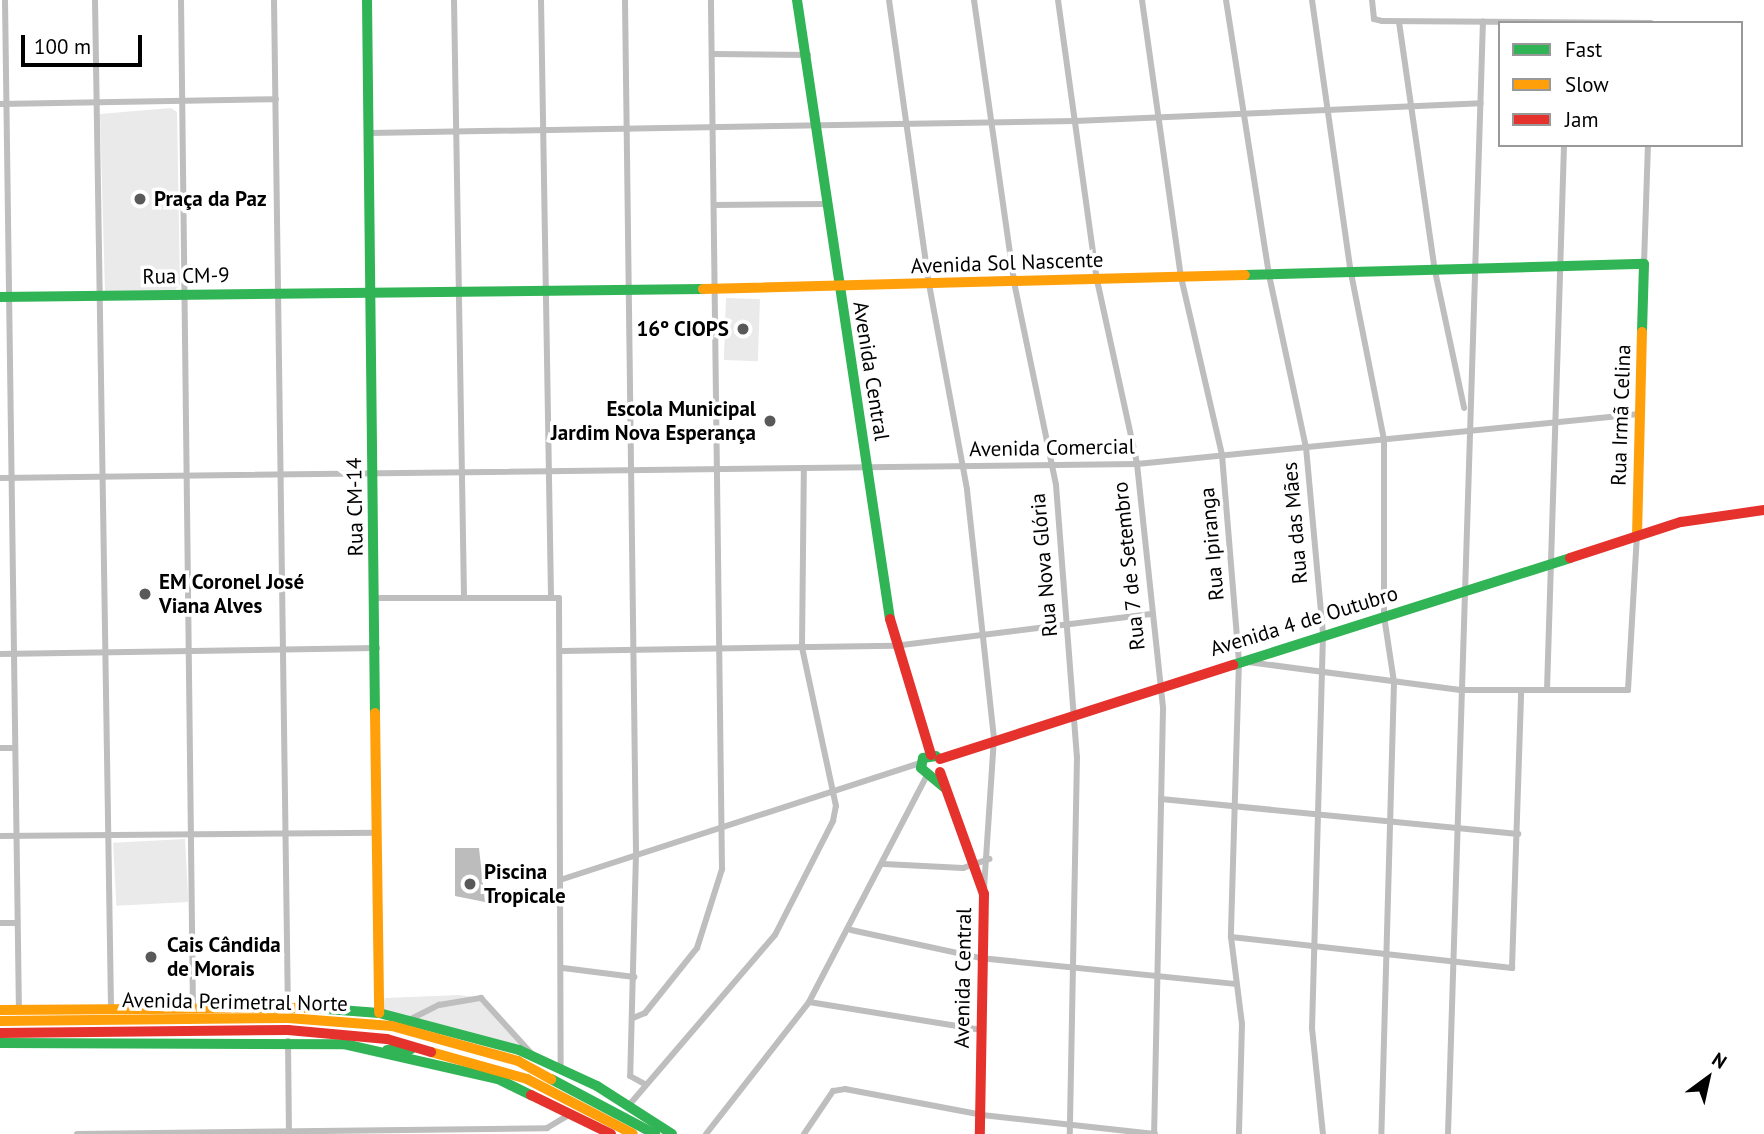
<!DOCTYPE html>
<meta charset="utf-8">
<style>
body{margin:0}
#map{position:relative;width:1764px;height:1134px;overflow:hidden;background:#fff;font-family:"PT Sans",sans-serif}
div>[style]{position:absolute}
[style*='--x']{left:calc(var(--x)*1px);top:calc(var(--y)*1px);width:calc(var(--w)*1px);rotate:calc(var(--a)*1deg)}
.green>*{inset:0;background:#eaeaea;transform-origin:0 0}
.water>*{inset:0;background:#bcbcbc}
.street>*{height:6px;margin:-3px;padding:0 3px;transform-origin:3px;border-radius:3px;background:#bebebe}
.fast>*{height:10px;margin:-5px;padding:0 5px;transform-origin:5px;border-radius:5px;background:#30b455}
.slow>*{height:10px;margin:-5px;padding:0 5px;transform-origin:5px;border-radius:5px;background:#ff9f0a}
.jam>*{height:10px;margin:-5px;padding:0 5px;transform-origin:5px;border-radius:5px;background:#e5322d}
.dots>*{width:19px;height:19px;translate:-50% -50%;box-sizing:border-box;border:4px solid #fff;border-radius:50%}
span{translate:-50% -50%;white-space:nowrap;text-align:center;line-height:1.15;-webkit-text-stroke:7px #fff;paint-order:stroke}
.poi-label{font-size:21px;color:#000;font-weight:700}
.left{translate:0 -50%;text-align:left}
.right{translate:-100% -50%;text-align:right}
.street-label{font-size:21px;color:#000}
.legend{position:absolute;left:1498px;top:21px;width:245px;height:126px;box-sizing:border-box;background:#fff;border:2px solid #999;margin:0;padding:9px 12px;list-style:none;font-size:21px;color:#000}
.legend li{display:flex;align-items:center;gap:14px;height:35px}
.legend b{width:35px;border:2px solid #999}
.north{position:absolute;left:1673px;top:1043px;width:70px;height:70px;-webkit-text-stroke:5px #fff;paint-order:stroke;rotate:33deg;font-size:19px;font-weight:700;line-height:28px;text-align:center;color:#000}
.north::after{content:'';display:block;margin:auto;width:24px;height:32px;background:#000;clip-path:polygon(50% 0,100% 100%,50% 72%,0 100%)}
.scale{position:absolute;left:21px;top:35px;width:121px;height:32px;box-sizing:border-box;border:4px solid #000;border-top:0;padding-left:9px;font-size:21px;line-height:24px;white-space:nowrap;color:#000;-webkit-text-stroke:5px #fff;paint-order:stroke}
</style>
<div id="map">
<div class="green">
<div style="clip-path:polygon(171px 108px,177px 112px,180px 285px,174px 291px,105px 291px,100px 114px)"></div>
<div style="left:726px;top:298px;width:34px;height:62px;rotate:2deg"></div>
<div style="left:185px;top:839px;width:63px;height:72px;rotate:87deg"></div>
<div style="clip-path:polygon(459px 995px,481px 998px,533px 1055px,379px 1013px,385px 998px)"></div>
</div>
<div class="water">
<div style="clip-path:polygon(455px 848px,479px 848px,485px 902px,455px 896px)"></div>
</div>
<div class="street">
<div style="--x:5;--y:0;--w:1010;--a:89.21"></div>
<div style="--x:95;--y:0;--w:1009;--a:89.09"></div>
<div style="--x:181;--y:0;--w:1006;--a:89.32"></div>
<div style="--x:274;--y:0;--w:1020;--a:89.21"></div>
<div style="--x:454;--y:0;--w:597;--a:89.04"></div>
<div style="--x:541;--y:0;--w:595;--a:89.04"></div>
<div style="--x:625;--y:0;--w:854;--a:89.26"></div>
<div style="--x:636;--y:854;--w:222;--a:91.5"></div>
<div style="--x:630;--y:1076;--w:18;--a:29"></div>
<div style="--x:889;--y:0;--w:287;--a:82"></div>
<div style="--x:929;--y:284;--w:209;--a:79.5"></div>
<div style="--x:967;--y:490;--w:249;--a:83.8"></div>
<div style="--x:994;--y:738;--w:151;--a:93.8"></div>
<div style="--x:974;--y:0;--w:285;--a:81.9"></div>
<div style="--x:1014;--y:282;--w:207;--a:78.3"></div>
<div style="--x:1056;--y:485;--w:273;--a:85.6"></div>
<div style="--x:1077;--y:757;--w:377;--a:91.1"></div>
<div style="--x:1058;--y:0;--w:283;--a:82.1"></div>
<div style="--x:1097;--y:280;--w:188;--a:77.7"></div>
<div style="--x:1137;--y:464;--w:246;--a:83.9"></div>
<div style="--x:1163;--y:709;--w:425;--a:91.2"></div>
<div style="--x:1142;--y:0;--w:280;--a:82"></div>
<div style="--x:1181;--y:277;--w:183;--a:77"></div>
<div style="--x:1222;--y:455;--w:207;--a:85.3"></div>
<div style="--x:1239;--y:661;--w:276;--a:91.7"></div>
<div style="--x:1231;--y:937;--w:88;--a:82.8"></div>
<div style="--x:1242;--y:1024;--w:110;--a:91.6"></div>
<div style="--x:1226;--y:0;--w:278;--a:81.1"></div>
<div style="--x:1269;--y:275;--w:176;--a:77.9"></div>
<div style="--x:1306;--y:447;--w:189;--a:84.8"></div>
<div style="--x:1323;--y:635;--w:393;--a:91.6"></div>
<div style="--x:1312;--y:1028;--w:107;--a:84.1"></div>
<div style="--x:1312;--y:0;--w:276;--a:81.9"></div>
<div style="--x:1351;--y:273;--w:169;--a:78.8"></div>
<div style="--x:1384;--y:439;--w:177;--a:90"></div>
<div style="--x:1384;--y:616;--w:67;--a:81.4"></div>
<div style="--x:1394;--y:682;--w:452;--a:91.6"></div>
<div style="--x:1372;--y:0;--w:19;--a:84"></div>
<div style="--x:1374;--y:19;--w:8;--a:14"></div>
<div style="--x:1382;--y:21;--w:269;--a:0.4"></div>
<div style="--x:1399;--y:22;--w:252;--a:81.8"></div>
<div style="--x:1435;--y:271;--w:140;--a:78"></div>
<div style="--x:712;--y:54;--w:96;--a:0.6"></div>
<div style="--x:0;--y:104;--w:276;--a:-1"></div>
<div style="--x:369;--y:133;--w:706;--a:-0.97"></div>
<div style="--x:1075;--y:121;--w:406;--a:-2.5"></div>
<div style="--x:715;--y:205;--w:112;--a:-0.5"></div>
<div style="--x:1644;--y:264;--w:119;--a:-88.1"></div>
<div style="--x:0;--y:478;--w:1137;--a:-0.71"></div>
<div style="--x:1137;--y:464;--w:505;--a:-5.68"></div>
<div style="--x:376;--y:598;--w:183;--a:0"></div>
<div style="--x:559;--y:598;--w:469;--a:89.8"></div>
<div style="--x:562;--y:651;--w:332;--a:-0.9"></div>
<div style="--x:894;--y:646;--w:259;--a:-7.1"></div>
<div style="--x:0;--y:654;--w:377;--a:-0.9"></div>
<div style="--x:1248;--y:662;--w:216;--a:7.5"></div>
<div style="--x:1462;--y:690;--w:166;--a:0"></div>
<div style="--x:1628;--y:690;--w:154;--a:-86.7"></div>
<div style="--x:1547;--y:690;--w:545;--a:-88.21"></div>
<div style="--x:0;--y:748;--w:15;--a:0"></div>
<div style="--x:1161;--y:799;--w:359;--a:5.6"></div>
<div style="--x:0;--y:836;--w:378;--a:-0.5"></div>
<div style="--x:884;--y:864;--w:79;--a:2.9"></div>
<div style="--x:963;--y:868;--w:28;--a:-19"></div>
<div style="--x:563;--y:879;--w:376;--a:-18"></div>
<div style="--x:0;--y:923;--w:17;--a:0"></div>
<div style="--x:851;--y:930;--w:132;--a:12.2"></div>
<div style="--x:980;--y:958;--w:256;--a:5.8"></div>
<div style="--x:1231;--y:937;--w:283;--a:6.3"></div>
<div style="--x:1512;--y:968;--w:278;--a:-88.1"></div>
<div style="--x:563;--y:968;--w:72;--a:7.2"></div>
<div style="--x:809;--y:1002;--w:175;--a:9.2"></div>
<div style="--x:633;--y:1018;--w:13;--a:-23"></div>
<div style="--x:645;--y:1013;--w:83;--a:-51.3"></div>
<div style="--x:697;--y:948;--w:83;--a:-72.4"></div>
<div style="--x:722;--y:869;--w:869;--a:-90.73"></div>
<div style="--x:409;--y:1020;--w:34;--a:-27"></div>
<div style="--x:439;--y:1005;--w:43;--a:-9.5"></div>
<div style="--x:481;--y:998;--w:76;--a:47.7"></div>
<div style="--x:288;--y:1041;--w:93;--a:89.4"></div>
<div style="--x:630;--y:1104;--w:223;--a:-49.4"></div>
<div style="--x:775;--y:935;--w:128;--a:-63"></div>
<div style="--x:833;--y:821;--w:15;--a:-79"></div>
<div style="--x:836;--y:806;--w:163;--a:-102.1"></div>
<div style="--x:802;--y:647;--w:177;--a:-89.4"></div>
<div style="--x:77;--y:1134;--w:470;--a:-0.7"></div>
<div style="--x:547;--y:1128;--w:27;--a:-31"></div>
<div style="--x:706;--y:1134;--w:167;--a:-52"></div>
<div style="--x:809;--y:1002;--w:256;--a:-62.5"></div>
<div style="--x:804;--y:1134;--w:52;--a:-56"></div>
<div style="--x:833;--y:1091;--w:12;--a:-9"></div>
<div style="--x:845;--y:1089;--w:139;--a:10.7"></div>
<div style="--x:982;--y:1115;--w:174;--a:6.3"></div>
<div style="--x:1448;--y:1134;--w:1113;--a:-88.2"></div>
</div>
<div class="fast">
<div style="--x:367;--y:0;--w:713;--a:89.36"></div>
<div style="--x:797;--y:0;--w:626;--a:81.46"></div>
<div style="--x:1245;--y:275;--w:399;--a:-1.6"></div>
<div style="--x:1644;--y:264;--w:68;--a:91.7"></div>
<div style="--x:0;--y:297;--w:703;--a:-0.65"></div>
<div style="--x:1233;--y:665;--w:354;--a:-17.6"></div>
<div style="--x:936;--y:756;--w:13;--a:171"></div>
<div style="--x:923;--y:758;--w:10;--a:101"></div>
<div style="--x:921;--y:768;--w:30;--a:40"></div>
<div style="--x:314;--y:1008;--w:65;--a:4.4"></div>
<div style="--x:379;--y:1013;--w:145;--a:14.8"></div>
<div style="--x:519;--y:1050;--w:86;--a:24.8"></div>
<div style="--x:597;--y:1086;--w:89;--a:32.6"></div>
<div style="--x:0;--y:1043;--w:344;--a:0.2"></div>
<div style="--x:344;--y:1044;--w:158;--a:12.8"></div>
<div style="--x:498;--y:1079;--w:37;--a:26"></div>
<div style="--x:387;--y:1050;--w:24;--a:-2"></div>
<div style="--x:551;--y:1079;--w:118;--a:27.9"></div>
</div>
<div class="slow">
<div style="--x:703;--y:289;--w:542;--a:-1.48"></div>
<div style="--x:1637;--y:536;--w:204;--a:-88.6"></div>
<div style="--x:375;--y:713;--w:300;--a:89.2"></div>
<div style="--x:0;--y:1010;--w:314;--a:-0.4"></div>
<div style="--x:0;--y:1021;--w:288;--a:-0.6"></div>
<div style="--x:288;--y:1018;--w:104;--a:4.4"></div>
<div style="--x:392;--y:1026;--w:131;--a:15.5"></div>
<div style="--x:518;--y:1061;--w:38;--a:29"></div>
<div style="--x:431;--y:1052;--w:100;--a:15.7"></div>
<div style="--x:527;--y:1079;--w:119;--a:27.4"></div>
</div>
<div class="jam">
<div style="--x:1570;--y:558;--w:117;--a:-18"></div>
<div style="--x:1681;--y:522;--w:84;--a:-8.2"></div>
<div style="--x:890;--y:619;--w:142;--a:73.2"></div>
<div style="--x:940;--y:759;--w:308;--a:-17.8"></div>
<div style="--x:940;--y:772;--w:130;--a:70.2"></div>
<div style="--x:984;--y:894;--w:240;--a:91"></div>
<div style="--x:0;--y:1033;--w:288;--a:-0.6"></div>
<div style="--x:288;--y:1030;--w:99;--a:5.2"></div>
<div style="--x:387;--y:1039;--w:46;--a:16.5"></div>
<div style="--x:531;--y:1095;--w:89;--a:26"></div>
</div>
<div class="dots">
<div style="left:140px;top:199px;background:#595959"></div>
<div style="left:743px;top:329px;background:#595959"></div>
<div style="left:770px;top:421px;background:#595959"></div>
<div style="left:145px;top:594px;background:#595959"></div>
<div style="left:470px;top:884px;background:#595959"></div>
<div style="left:151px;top:957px;background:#595959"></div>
</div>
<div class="poi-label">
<span class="left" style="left:154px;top:199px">Praça da Paz</span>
<span class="right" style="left:729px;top:329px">16º CIOPS</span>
<span class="right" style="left:756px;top:421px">Escola Municipal<br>Jardim Nova Esperança</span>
<span class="left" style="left:159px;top:594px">EM Coronel José<br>Viana Alves</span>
<span class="left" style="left:484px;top:884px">Piscina<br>Tropicale</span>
<span class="left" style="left:167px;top:957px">Cais Cândida<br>de Morais</span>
</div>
<div class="street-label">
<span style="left:1007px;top:263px;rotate:-2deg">Avenida Sol Nascente</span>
<span style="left:186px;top:276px;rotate:-1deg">Rua CM-9</span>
<span style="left:871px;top:371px;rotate:81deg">Avenida Central</span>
<span style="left:1621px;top:415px;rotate:-88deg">Rua Irmã Celina</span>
<span style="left:1052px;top:448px;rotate:-1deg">Avenida Comercial</span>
<span style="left:355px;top:507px;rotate:-91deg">Rua CM-14</span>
<span style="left:1295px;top:523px;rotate:-95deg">Rua das Mães</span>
<span style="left:1212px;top:544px;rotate:-95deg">Rua Ipiranga</span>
<span style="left:1044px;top:565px;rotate:-95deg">Rua Nova Glória</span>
<span style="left:1129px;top:566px;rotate:-96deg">Rua 7 de Setembro</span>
<span style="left:1304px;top:621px;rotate:-17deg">Avenida 4 de Outubro</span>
<span style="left:963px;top:978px;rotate:-89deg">Avenida Central</span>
<span style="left:235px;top:1002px;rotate:1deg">Avenida Perimetral Norte</span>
</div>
<ul class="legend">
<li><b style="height:9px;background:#30b455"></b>Fast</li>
<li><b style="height:9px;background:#ff9f0a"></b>Slow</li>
<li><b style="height:9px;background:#e5322d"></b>Jam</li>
</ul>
<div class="north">N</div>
<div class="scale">100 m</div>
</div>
